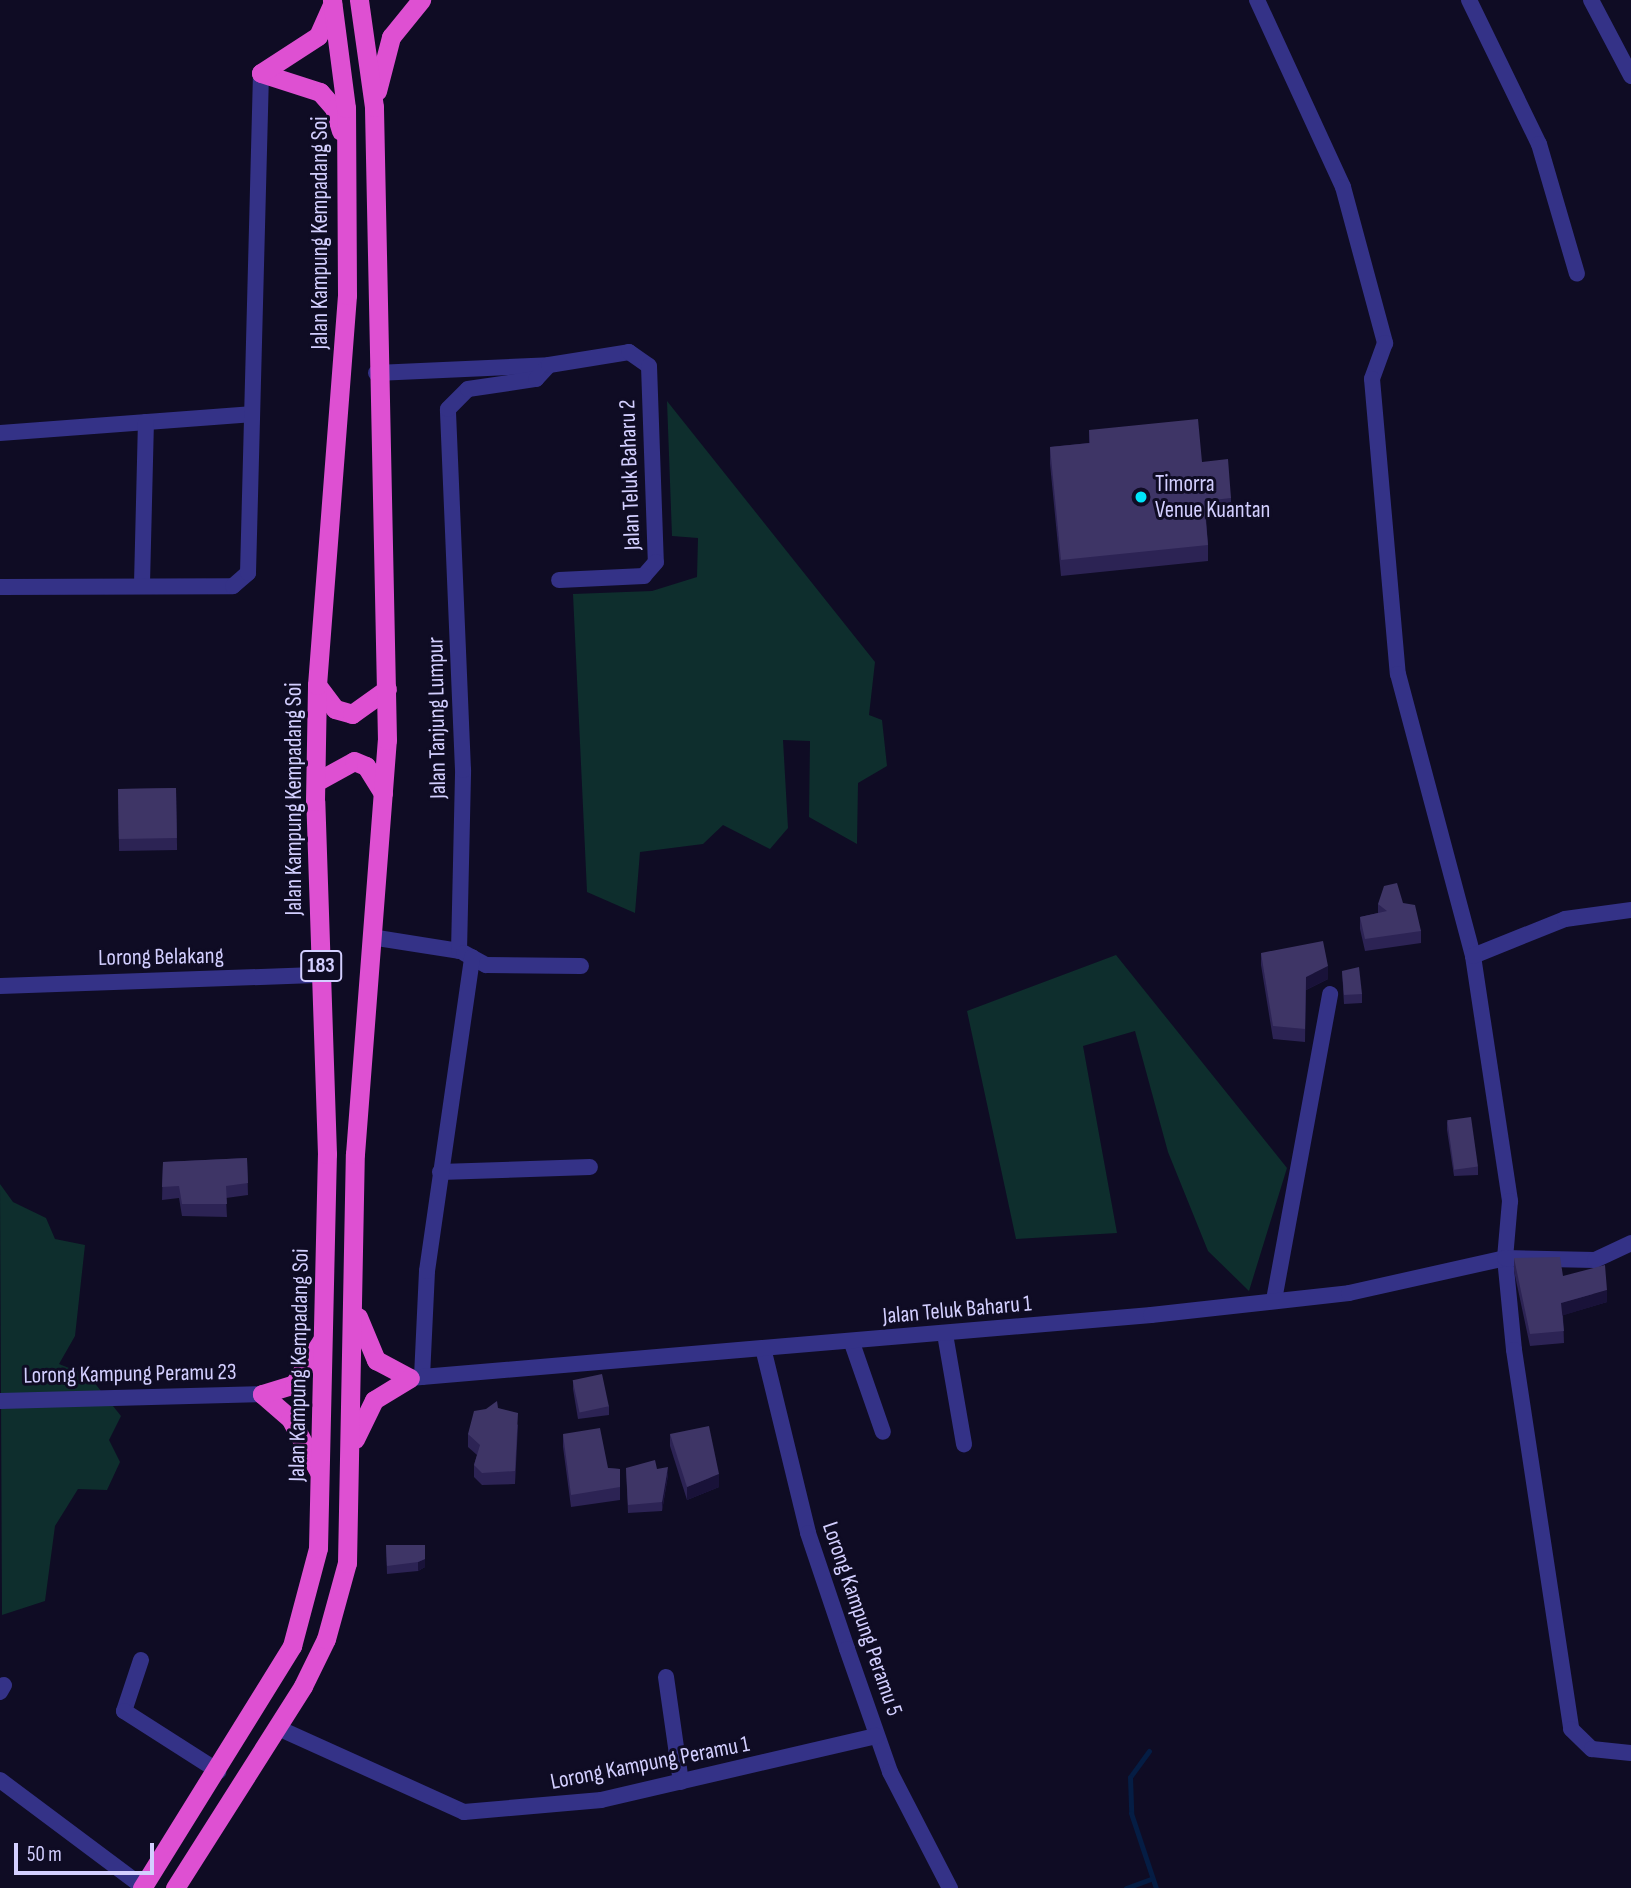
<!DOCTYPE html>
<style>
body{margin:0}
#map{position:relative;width:1631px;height:1888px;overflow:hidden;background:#0f0c24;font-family:"Sofia Sans Condensed",sans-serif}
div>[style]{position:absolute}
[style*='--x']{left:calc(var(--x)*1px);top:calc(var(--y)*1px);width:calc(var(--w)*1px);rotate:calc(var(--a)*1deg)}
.green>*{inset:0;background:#0e2e2d}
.stream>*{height:5px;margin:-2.5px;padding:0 2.5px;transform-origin:2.5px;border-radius:2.5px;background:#051d44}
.minor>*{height:16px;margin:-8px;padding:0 8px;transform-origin:8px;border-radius:8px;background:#343287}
.trunk>*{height:19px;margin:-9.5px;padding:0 9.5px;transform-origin:9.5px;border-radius:9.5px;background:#de50d2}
.wall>*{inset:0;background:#2c2354;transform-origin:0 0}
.shaded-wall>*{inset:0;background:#191239}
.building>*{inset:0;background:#3e3566;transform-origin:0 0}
.dots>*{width:19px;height:19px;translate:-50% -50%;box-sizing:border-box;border:4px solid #0f0c24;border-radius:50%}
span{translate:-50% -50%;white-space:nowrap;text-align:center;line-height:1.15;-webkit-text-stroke:6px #0f0c24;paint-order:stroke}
.shield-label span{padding:2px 5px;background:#0f0c24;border:2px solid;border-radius:5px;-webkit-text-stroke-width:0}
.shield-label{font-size:21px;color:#d3cfff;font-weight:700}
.street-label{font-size:23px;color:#d3cfff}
.poi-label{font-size:23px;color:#d3cfff}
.left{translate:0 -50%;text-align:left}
.scale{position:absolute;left:14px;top:1843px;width:140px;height:32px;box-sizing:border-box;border:4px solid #d3cfff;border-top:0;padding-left:9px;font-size:21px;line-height:24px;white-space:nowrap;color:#d3cfff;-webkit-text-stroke:5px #0f0c24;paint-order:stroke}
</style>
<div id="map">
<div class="green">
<div style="clip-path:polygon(667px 401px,875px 662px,869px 715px,882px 720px,887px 766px,858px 783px,857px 844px,809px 817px,810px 741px,783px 740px,788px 828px,770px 849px,723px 825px,703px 844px,640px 852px,635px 913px,587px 892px,573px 594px,652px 591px,697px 577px,698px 538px,672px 536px)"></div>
<div style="clip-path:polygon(1116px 955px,1287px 1168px,1249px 1291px,1208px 1251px,1168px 1152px,1135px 1031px,1083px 1046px,1117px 1233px,1016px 1239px,967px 1011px)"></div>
<div style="clip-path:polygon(0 1184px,13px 1202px,46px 1218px,55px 1239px,85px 1245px,75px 1336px,59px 1364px,89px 1376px,121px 1416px,109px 1440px,120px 1462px,107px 1490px,78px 1489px,55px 1526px,45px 1601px,2px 1615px)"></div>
</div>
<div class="stream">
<div style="--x:1149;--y:1751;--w:32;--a:126"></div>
<div style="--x:1130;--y:1777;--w:36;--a:88"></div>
<div style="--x:1131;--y:1813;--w:79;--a:71.6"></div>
<div style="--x:1126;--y:1888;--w:27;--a:-20"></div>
</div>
<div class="minor">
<div style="--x:1257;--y:0;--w:206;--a:65.3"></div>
<div style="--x:1343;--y:187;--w:162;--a:74.9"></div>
<div style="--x:1385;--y:343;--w:38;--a:110"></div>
<div style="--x:1372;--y:379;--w:296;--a:85"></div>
<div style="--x:1398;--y:674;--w:292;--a:75.1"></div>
<div style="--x:1473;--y:956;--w:248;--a:81.4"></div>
<div style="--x:1510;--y:1201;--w:57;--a:95"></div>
<div style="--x:1505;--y:1258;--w:92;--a:84.4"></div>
<div style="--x:1514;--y:1350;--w:383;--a:81.4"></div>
<div style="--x:1571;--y:1729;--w:29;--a:44"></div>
<div style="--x:1592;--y:1749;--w:39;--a:6"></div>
<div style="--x:1469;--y:0;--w:160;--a:64.1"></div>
<div style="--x:1539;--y:144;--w:135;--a:73.7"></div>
<div style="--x:1591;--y:0;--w:86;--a:62.2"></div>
<div style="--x:376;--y:373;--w:173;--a:-2.6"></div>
<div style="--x:0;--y:433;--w:251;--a:-4.3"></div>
<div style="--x:142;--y:584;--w:162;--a:-88.6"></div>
<div style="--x:0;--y:587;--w:233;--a:-0.2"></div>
<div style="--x:233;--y:586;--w:20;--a:-41"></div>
<div style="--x:248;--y:573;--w:500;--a:-88.51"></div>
<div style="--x:371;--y:937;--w:89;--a:9"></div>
<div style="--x:459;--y:951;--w:181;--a:-88.7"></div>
<div style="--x:463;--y:770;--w:361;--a:-92.4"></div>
<div style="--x:448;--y:409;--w:28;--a:-45"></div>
<div style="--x:468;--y:389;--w:69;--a:-8.4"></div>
<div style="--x:536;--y:379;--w:19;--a:-47"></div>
<div style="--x:549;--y:365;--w:81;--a:-9.2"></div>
<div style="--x:629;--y:352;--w:24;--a:35"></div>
<div style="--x:649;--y:366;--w:196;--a:88"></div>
<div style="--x:656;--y:562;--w:18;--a:131"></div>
<div style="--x:644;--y:576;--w:85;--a:177.3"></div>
<div style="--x:464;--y:953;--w:25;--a:29"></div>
<div style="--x:486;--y:965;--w:95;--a:0.6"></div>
<div style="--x:1473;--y:956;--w:99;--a:-21.9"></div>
<div style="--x:1565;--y:919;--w:67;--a:-7.8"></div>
<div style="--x:0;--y:986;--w:322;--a:-2"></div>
<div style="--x:440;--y:1172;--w:150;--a:-1.9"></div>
<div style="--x:1274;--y:1300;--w:311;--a:-79.6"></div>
<div style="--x:945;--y:1334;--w:112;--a:80.2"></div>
<div style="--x:852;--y:1343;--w:94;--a:70.8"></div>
<div style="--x:764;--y:1352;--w:186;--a:76.3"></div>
<div style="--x:808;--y:1533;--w:122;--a:71.4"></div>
<div style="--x:847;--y:1649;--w:130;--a:70.7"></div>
<div style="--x:890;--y:1772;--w:131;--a:62.7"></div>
<div style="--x:422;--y:1377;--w:106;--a:-87.3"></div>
<div style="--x:427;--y:1271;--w:317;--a:-81.8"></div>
<div style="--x:410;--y:1378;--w:744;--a:-4.86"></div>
<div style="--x:1151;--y:1315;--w:199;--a:-6.3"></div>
<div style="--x:1349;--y:1293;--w:160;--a:-12.6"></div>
<div style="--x:1505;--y:1258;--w:90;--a:1.3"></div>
<div style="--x:1595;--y:1260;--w:40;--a:-25"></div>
<div style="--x:0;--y:1401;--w:262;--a:-1.5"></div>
<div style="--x:141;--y:1660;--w:54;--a:108.4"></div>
<div style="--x:124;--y:1711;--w:112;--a:32.6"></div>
<div style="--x:666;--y:1677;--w:106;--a:81.9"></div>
<div style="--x:0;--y:1692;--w:8;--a:-60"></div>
<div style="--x:278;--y:1728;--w:204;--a:24.3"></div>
<div style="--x:464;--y:1812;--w:138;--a:-5"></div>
<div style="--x:601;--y:1800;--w:283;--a:-13.1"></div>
<div style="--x:0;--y:1780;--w:179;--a:36.8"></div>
</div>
<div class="trunk">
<div style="--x:261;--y:73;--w:62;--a:17.9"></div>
<div style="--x:320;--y:92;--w:21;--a:49"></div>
<div style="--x:334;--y:108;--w:24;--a:73"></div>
<div style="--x:261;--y:73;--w:68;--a:-33"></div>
<div style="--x:318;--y:36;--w:35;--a:-66"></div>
<div style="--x:377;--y:91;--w:56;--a:-75.5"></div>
<div style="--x:391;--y:37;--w:48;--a:-51"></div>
<div style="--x:317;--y:685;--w:30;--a:53"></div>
<div style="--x:335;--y:709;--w:18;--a:16"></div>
<div style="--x:352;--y:714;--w:43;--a:-35.5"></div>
<div style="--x:316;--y:782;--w:43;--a:-28.9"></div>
<div style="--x:354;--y:761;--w:13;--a:23"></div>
<div style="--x:366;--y:766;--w:32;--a:58"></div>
<div style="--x:358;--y:1317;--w:47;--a:67.3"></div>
<div style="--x:376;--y:1360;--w:38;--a:28"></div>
<div style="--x:262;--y:1394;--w:37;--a:41"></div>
<div style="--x:290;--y:1418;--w:61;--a:61.8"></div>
<div style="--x:262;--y:1394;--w:34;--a:-17"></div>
<div style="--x:294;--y:1384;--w:52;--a:-57.5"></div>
<div style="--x:355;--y:1439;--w:43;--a:-64"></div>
<div style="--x:374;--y:1400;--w:42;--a:-31.4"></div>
<div style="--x:142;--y:1888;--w:285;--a:-58.2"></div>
<div style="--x:292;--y:1646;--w:101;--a:-75.1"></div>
<div style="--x:318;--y:1548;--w:394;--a:-88.7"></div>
<div style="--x:327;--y:1154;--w:353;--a:-91.9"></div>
<div style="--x:315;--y:801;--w:116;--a:-89"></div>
<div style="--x:317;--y:685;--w:391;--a:-85.6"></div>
<div style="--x:347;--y:295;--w:187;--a:-90.3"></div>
<div style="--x:346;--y:108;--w:109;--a:-97.4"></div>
<div style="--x:175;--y:1888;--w:239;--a:-57.6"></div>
<div style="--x:303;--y:1686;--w:52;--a:-63.9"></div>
<div style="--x:326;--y:1639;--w:79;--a:-74.6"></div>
<div style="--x:347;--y:1563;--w:409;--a:-88.9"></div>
<div style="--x:355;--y:1154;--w:415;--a:-85.6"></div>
<div style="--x:387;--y:740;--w:633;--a:-91.18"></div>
<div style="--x:374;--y:107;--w:108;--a:-98"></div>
</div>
<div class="wall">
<div style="clip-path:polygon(1089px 430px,1202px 462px,1231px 498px,1231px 515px,1206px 518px,1208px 545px,1208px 561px,1061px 576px,1050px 464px,1050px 447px,1089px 443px)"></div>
<div style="left:176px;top:788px;width:62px;height:58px;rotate:89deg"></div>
<div style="clip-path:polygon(1403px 903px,1421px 931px,1421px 943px,1365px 951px,1360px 929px,1360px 917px,1378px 913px,1378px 904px)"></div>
<div style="clip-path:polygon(1261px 953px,1328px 979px,1306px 990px,1305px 1042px,1273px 1039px,1261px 965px)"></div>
<div style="clip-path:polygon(1342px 971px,1362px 994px,1362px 1003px,1344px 1004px)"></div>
<div style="clip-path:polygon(1447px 1121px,1478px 1167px,1478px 1175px,1454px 1176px,1447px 1130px)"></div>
<div style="clip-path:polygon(247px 1158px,248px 1195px,226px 1198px,227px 1217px,182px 1216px,179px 1198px,162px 1200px,163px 1162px)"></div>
<div style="clip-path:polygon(1514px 1258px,1563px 1276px,1607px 1302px,1563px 1315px,1564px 1343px,1530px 1346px,1514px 1271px)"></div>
<div style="clip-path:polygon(573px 1380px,609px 1406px,609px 1415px,578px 1419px,573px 1389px)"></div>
<div style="clip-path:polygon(498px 1408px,518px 1425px,515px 1484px,482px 1485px,474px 1477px,474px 1465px,477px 1455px,468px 1447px,468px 1434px)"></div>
<div style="clip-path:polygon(563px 1434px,608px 1468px,620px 1469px,620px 1500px,571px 1507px,563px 1447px)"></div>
<div style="clip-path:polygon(670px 1434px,719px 1487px,687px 1500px,670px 1446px)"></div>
<div style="clip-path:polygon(626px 1468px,657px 1469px,668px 1475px,662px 1511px,628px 1513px)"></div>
<div style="clip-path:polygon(386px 1545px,425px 1545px,425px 1567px,418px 1571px,387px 1574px)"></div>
</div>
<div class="shaded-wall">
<div style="clip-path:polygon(1328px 966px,1328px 979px,1306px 990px,1305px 1042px,1306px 977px)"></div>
<div style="clip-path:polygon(1607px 1290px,1607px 1302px,1561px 1316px,1561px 1303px)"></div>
<div style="clip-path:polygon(668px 1467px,668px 1475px,662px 1511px,662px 1502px)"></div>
<div style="clip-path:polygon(719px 1474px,719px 1487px,687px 1500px,687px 1487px)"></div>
<div style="clip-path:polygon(425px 1559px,425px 1567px,418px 1571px,418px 1562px)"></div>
</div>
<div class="building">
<div style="clip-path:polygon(1198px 419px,1202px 462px,1228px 459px,1231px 498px,1204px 501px,1208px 545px,1061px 560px,1050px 447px,1090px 443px,1089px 430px)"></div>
<div style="left:176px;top:788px;width:50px;height:58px;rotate:89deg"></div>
<div style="clip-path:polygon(1397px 883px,1403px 903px,1415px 905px,1421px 931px,1365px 939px,1360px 917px,1387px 911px,1378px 904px,1384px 886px)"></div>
<div style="clip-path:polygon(1323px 941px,1328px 966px,1306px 977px,1305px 1029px,1273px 1026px,1261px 953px)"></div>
<div style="clip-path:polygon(1359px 967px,1362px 994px,1344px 995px,1342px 971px)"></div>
<div style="left:1471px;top:1117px;width:50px;height:24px;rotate:82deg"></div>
<div style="clip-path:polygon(247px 1158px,248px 1183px,226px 1186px,227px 1204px,182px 1204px,179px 1186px,162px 1187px,163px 1162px)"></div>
<div style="clip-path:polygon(1560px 1257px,1563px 1276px,1605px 1265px,1607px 1290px,1561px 1303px,1564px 1331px,1530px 1334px,1514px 1258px)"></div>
<div style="left:602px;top:1374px;width:33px;height:30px;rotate:78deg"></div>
<div style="clip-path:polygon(497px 1401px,498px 1408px,518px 1413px,515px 1471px,482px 1473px,474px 1465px,480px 1445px,468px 1434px,474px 1411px,486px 1409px)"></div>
<div style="clip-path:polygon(709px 1426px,719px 1474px,687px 1487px,670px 1434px)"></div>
<div style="clip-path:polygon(600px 1428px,608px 1468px,620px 1469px,620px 1487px,571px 1495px,563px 1434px)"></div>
<div style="clip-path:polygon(655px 1460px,657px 1469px,668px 1467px,662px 1502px,628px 1505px,626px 1468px)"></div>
<div style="clip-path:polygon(386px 1545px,425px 1545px,425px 1559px,418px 1562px,387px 1566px)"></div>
</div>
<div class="dots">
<div style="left:1141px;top:497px;background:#00e5fa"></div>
</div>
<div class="shield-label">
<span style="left:321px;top:966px">183</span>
</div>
<div class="street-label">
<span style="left:320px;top:233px;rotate:-90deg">Jalan Kampung Kempadang Soi</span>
<span style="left:630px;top:475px;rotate:-92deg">Jalan Teluk Baharu 2</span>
<span style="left:437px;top:718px;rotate:-91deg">Jalan Tanjung Lumpur</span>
<span style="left:294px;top:799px;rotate:-90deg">Jalan Kampung Kempadang Soi</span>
<span style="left:161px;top:957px;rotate:-1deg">Lorong Belakang</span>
<span style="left:957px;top:1310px;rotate:-5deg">Jalan Teluk Baharu 1</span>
<span style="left:299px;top:1365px;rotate:-89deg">Jalan Kampung Kempadang Soi</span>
<span style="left:130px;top:1374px;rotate:-1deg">Lorong Kampung Peramu 23</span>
<span style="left:862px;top:1619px;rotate:71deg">Lorong Kampung Peramu 5</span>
<span style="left:650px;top:1763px;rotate:-11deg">Lorong Kampung Peramu 1</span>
</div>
<div class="poi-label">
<span class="left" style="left:1155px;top:497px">Timorra<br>Venue Kuantan</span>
</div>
<div class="scale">50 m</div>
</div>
